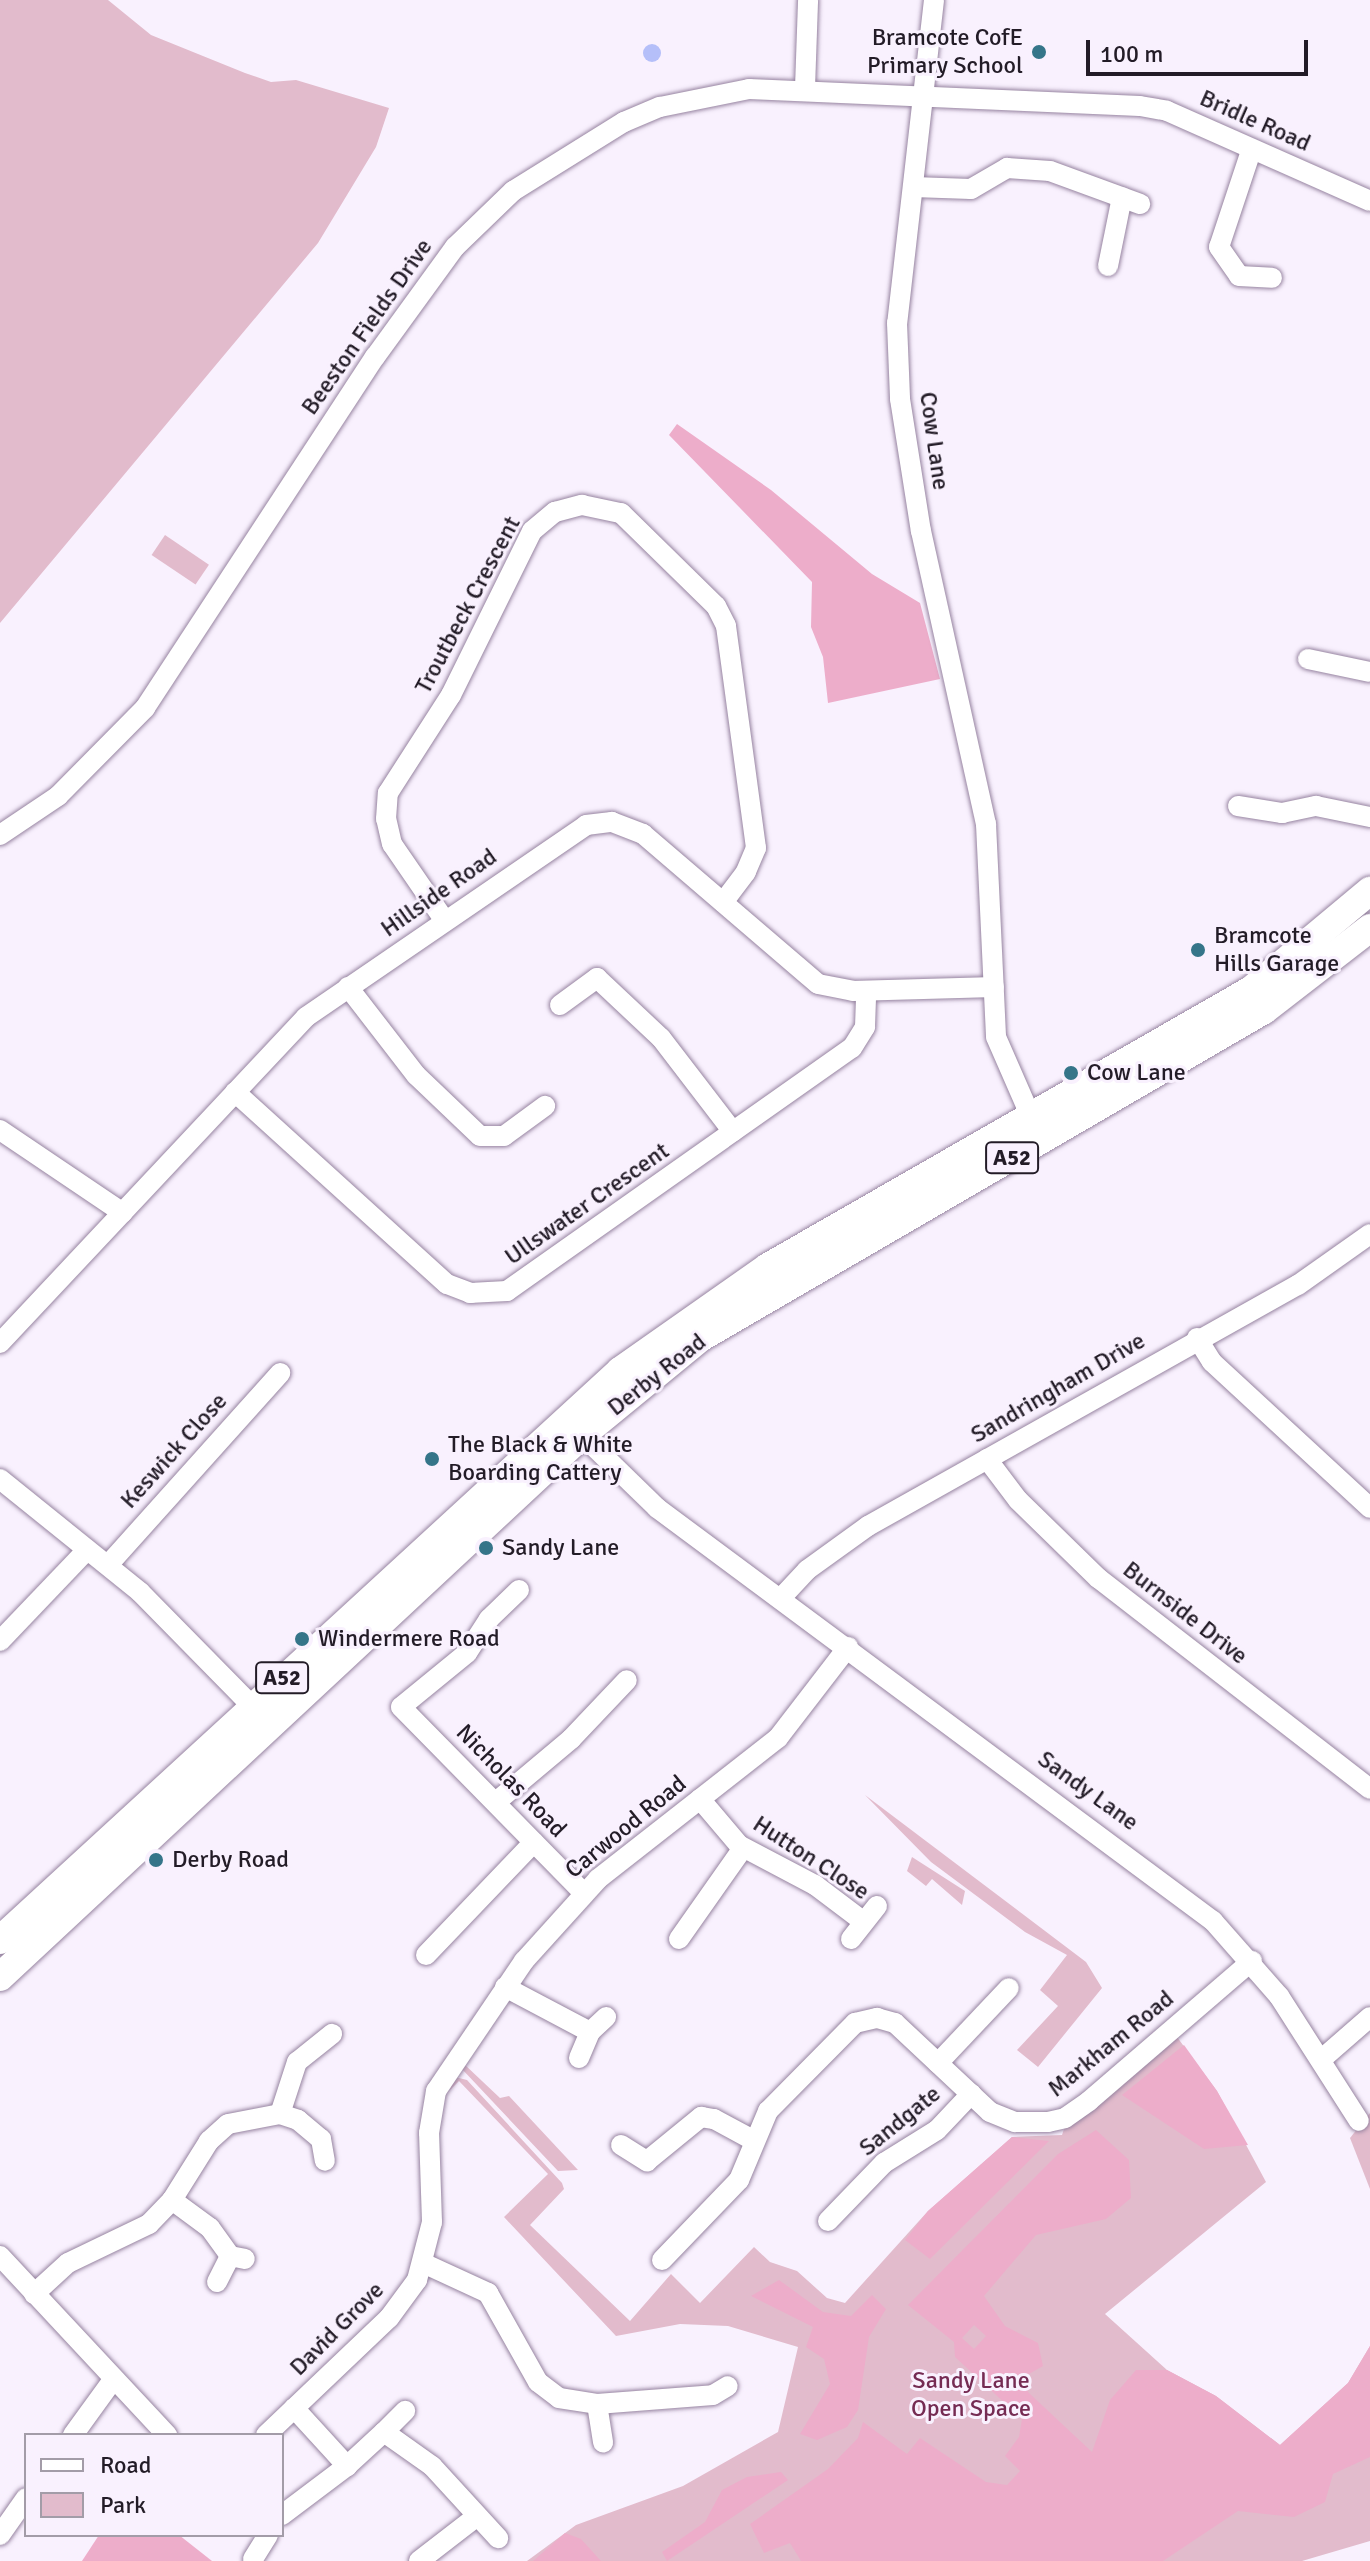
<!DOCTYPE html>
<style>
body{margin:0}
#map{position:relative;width:1370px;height:2561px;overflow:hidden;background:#f9f1fe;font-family:Signika,sans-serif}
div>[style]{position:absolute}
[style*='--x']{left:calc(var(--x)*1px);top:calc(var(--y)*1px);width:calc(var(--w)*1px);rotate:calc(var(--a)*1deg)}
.green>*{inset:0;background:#e2bbcc;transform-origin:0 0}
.forest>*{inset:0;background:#edadca}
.water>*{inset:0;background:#b5bff9}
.round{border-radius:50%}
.roads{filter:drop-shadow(0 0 2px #9683a0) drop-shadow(0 0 2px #9683a0)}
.minor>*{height:20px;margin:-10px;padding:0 10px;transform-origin:10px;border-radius:10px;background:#fff}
.highway>*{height:28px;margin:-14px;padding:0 14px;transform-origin:14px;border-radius:14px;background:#fff}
.dots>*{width:22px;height:22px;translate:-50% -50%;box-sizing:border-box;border:4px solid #f9f1fe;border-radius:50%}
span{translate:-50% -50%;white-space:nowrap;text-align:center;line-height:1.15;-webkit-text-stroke:6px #f9f1fe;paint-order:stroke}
.shield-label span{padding:2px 6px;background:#f9f1fe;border:2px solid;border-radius:6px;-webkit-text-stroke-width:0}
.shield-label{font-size:22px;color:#231c27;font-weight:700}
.poi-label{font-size:24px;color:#231c27}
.right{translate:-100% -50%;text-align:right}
.left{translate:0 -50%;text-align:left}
.street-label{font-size:24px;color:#231c27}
.park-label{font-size:24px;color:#752b53}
.legend{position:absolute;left:24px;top:2433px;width:260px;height:104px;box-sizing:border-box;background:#f9f1fe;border:2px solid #a39ca8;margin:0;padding:10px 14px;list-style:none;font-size:24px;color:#231c27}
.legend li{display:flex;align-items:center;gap:16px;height:40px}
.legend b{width:40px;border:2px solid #a39ca8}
.scale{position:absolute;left:1086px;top:40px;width:222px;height:36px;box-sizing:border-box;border:4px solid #231c27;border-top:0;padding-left:10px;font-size:24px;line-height:28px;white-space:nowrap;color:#231c27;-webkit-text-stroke:6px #f9f1fe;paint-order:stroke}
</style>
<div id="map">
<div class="green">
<div style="clip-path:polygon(0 0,108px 0,151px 35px,245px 73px,271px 82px,296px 80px,389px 108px,376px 147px,318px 243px,0 623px)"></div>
<div style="left:165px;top:535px;width:53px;height:24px;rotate:34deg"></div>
<div style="clip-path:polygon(865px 1795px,1086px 1962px,1102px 1988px,1038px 2067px,1017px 2050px,1058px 2006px,1040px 1990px,1067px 1955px,1025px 1932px,931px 1862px)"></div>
<div style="clip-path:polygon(912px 1857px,965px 1891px,962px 1905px,932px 1879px,926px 1886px,907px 1871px)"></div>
<div style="clip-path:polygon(1177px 2037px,1217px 2091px,1266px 2182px,1105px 2314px,1167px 2370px,1216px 2396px,1280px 2445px,1348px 2383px,1370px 2346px,1370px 2541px,1302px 2561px,527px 2561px,576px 2525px,683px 2486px,778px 2432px,798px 2347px,728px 2326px,680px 2324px,616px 2336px,504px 2217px,548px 2174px,459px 2081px,449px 2091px,455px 2077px,467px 2080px,562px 2183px,564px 2189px,530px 2225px,630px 2321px,671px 2274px,700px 2303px,754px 2247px,770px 2262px,797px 2271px,827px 2298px,845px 2303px,928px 2211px,1012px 2137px,1062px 2135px,1065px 2126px)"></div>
<div style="clip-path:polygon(464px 2064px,500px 2098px,509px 2096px,578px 2170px,558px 2171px,461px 2068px)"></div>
<div style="clip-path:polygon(1370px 2113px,1370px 2189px,1350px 2138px)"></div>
</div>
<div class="forest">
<div style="clip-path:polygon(677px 424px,771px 490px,872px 574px,920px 603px,940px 679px,828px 703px,823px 657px,811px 627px,812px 582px,669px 435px)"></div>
<div style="clip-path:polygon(1184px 2045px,1217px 2091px,1248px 2145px,1204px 2149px,1122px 2095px)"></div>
<div style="clip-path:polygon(evenodd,1096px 2130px,1129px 2160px,1131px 2198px,1106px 2219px,1036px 2235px,984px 2296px,1005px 2326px,1038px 2343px,1043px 2366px,1020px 2379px,1029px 2393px,1092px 2452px,1110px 2400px,1136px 2370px,1167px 2370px,1216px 2396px,1280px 2445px,1348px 2383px,1370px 2346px,1370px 2457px,1333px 2474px,1325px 2502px,1294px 2517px,1238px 2511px,1163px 2561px,801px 2561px,790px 2543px,764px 2553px,750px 2524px,828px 2469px,858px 2438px,863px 2422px,907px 2454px,920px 2438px,986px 2482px,1007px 2485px,1020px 2471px,1005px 2456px,1019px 2437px,1022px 2419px,955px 2357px,954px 2342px,908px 2305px,1058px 2154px,1096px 2130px,974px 2325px,986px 2336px,974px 2349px,962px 2338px,974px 2325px)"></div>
<div style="clip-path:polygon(1012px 2137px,1049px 2141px,930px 2259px,905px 2240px,928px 2211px)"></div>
<div style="clip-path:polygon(779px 2280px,823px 2312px,851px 2316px,872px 2295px,886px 2309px,869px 2337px,858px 2410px,847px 2427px,817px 2440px,800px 2434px,830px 2384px,824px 2359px,806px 2347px,813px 2327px,751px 2296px)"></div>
<div style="clip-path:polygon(781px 2472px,788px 2480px,667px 2561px,662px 2552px,705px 2522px,722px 2490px,747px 2477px)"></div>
<div style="clip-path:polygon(565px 2533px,581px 2539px,601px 2561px,533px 2561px)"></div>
<div style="clip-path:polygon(99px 2535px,179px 2535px,212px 2561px,82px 2561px)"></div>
</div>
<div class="water">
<div class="round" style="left:643px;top:44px;width:18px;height:18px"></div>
</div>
<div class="roads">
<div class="minor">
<div style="--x:934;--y:0;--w:325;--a:96.5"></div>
<div style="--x:897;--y:323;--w:76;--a:87.7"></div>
<div style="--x:900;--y:399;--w:134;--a:81"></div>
<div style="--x:921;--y:531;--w:300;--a:77.5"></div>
<div style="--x:986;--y:824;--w:213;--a:87.3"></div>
<div style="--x:996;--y:1037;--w:87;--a:66.4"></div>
<div style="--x:805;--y:88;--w:88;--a:-88"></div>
<div style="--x:1251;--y:151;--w:101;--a:108.4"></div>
<div style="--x:1219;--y:247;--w:35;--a:55"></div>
<div style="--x:1239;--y:276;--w:33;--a:3"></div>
<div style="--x:913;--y:187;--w:58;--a:2"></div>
<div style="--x:971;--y:189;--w:42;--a:-30.3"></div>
<div style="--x:1007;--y:168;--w:43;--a:4"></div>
<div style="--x:1050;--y:171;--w:96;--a:20.1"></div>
<div style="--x:1108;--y:266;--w:70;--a:-78.5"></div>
<div style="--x:1308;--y:659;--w:63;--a:11.8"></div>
<div style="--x:1238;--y:806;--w:45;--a:9"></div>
<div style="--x:1282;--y:813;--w:35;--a:-12"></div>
<div style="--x:1316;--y:806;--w:55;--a:11.5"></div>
<div style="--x:0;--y:835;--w:70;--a:-33.9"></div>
<div style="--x:58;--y:796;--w:124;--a:-45.3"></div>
<div style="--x:145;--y:708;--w:420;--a:-56.8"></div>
<div style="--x:375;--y:357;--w:136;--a:-54"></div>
<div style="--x:455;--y:247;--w:81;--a:-44"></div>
<div style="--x:513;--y:191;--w:131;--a:-31.9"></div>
<div style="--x:624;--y:122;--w:39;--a:-23"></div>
<div style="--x:660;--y:107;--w:91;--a:-11.4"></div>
<div style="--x:749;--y:89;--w:391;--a:2.5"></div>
<div style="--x:1140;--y:106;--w:27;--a:10"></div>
<div style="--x:1167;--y:111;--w:222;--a:23.9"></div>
<div style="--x:445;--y:921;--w:93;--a:-124.5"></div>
<div style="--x:392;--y:844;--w:26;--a:-103"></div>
<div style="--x:386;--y:819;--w:26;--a:-86"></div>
<div style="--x:388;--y:793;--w:117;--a:-57.3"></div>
<div style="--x:451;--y:695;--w:183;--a:-63.7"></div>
<div style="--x:532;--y:531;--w:30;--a:-40"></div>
<div style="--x:555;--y:512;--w:28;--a:-15"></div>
<div style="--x:582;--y:505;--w:40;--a:12"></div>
<div style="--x:621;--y:513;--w:133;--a:44.4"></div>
<div style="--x:716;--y:606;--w:22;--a:63"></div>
<div style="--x:726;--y:626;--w:224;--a:82.3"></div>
<div style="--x:756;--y:848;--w:26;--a:113"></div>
<div style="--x:746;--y:872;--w:38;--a:127"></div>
<div style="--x:348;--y:987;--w:111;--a:52.3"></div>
<div style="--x:416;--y:1075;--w:88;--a:43.6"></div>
<div style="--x:480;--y:1136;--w:24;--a:0"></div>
<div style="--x:504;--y:1136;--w:51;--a:-36.2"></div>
<div style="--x:560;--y:1005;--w:46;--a:-36.1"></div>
<div style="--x:597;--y:978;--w:88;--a:43.2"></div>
<div style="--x:661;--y:1038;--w:118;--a:52.5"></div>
<div style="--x:235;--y:1092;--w:286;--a:42.2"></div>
<div style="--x:447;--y:1284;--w:25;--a:21"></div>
<div style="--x:470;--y:1293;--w:37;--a:-3"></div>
<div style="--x:507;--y:1291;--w:422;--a:-35.2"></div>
<div style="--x:852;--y:1048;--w:25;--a:-58"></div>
<div style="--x:865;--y:1027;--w:36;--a:-88"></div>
<div style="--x:0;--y:1130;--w:148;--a:34"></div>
<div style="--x:1197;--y:1338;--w:28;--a:58"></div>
<div style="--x:1212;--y:1362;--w:215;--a:42.7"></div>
<div style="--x:0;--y:1343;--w:447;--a:-46.8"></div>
<div style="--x:306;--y:1017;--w:340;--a:-34.4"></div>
<div style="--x:586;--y:825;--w:26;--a:-7"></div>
<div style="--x:612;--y:822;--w:33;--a:21"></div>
<div style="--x:643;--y:834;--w:230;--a:40.6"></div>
<div style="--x:818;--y:984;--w:36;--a:11"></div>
<div style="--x:853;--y:991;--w:141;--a:-1.6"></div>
<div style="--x:582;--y:1435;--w:105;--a:44.2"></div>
<div style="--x:657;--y:1508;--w:693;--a:36.61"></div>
<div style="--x:1213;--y:1921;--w:100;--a:48.7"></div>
<div style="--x:1279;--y:1996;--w:148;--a:57.4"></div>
<div style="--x:987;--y:1459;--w:51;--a:52.9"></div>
<div style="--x:1018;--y:1500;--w:112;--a:44.3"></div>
<div style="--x:1098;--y:1578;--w:344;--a:37.8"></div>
<div style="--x:0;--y:1479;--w:180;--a:38.9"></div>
<div style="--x:140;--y:1592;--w:160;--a:45.5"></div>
<div style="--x:108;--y:1565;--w:258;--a:-48.1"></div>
<div style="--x:519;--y:1590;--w:42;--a:136"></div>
<div style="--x:489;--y:1619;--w:40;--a:122.9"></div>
<div style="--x:467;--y:1653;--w:85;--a:140.7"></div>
<div style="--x:401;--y:1707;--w:261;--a:45.5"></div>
<div style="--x:781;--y:1598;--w:38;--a:-47"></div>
<div style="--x:807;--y:1570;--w:75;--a:-35.8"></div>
<div style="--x:868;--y:1526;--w:493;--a:-29.3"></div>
<div style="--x:1298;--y:1285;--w:88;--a:-35.3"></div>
<div style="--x:0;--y:1641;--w:126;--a:-46.3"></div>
<div style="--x:700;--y:1799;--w:60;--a:49.7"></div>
<div style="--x:739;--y:1845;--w:86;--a:27.8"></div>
<div style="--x:815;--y:1885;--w:61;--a:37.1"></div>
<div style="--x:496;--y:1802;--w:98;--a:-40"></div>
<div style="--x:571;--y:1739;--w:81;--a:-46.5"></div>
<div style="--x:679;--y:1939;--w:111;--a:-54.9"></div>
<div style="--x:851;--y:1939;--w:42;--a:-51.8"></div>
<div style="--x:426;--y:1955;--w:156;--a:-46.3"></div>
<div style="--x:505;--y:1987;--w:96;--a:27.9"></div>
<div style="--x:579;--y:2058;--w:28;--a:-67"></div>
<div style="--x:590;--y:2032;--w:22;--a:-43"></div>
<div style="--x:1323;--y:2058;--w:62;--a:-41.1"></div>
<div style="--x:938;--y:2063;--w:103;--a:-46.6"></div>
<div style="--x:280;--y:2114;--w:55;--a:-71.9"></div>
<div style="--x:297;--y:2062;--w:45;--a:-38.7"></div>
<div style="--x:621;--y:2145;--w:31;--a:32"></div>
<div style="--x:647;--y:2161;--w:70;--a:-39.2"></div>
<div style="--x:701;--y:2117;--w:13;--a:9"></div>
<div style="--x:714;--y:2119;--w:44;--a:28.3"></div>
<div style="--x:172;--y:2200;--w:47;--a:36.4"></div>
<div style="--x:210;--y:2228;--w:34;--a:54"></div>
<div style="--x:828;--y:2221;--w:81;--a:-46"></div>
<div style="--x:884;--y:2163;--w:62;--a:-31.9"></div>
<div style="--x:937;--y:2130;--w:50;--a:-46.6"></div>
<div style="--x:0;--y:2256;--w:245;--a:47"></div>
<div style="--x:662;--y:2260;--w:111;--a:-46.1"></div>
<div style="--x:739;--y:2180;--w:75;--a:-67.2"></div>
<div style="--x:768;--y:2111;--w:124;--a:-45.3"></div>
<div style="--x:855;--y:2023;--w:23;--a:-13"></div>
<div style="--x:877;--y:2018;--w:19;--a:16"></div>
<div style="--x:895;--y:2023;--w:130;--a:43.1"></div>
<div style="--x:990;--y:2112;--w:27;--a:22"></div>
<div style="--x:1015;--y:2122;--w:33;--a:0"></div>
<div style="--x:1048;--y:2122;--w:17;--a:-13"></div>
<div style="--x:1065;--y:2118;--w:29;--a:-35"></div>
<div style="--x:1089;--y:2101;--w:215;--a:-40.7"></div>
<div style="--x:423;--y:2263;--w:72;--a:24.8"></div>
<div style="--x:488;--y:2293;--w:102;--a:60.7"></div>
<div style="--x:538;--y:2382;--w:26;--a:37"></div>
<div style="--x:559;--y:2398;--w:38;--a:9"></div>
<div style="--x:597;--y:2404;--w:116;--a:-4.4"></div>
<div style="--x:713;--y:2395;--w:17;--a:-31"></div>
<div style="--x:217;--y:2282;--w:29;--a:-63"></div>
<div style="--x:230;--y:2256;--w:15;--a:11"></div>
<div style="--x:34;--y:2294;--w:46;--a:-42.4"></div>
<div style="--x:68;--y:2263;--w:90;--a:-25.7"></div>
<div style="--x:149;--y:2224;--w:33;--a:-46"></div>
<div style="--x:172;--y:2200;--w:70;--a:-57.9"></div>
<div style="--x:209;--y:2141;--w:25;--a:-42"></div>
<div style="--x:228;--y:2124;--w:53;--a:-10.9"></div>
<div style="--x:280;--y:2114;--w:19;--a:18"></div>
<div style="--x:298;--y:2120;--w:30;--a:40"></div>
<div style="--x:321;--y:2139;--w:22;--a:80"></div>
<div style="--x:597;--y:2404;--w:39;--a:81"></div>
<div style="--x:294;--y:2408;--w:79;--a:47.6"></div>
<div style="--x:347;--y:2466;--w:50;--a:-42.6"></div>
<div style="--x:384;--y:2432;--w:59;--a:35.3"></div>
<div style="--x:432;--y:2466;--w:98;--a:47.5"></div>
<div style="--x:384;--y:2432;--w:30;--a:-45"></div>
<div style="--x:73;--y:2435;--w:68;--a:-54"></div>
<div style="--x:266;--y:2435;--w:170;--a:-43.6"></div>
<div style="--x:389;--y:2318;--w:47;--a:-53.6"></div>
<div style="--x:417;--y:2280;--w:60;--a:-75.5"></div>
<div style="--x:432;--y:2222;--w:89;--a:-91.9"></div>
<div style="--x:429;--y:2133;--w:43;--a:-80.5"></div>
<div style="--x:436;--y:2091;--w:157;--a:-55.9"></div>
<div style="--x:524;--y:1961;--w:110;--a:-47.9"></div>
<div style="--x:598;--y:1879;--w:229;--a:-38.1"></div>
<div style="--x:778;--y:1738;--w:115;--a:-52.4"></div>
<div style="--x:282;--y:2515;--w:81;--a:-37"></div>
<div style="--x:0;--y:2535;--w:45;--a:-54.9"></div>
<div style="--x:253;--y:2559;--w:28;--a:-58"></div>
<div style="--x:419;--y:2561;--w:72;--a:-37.7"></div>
</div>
<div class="highway">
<div style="--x:0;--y:1940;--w:842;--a:-42.54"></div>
<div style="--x:620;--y:1371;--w:181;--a:-35.1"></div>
<div style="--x:768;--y:1267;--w:557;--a:-29.83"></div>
<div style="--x:1251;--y:990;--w:155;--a:-39.8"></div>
<div style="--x:0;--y:1977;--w:795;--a:-42.96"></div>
<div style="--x:582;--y:1435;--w:153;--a:-39.4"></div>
<div style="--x:700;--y:1338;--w:652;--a:-30.18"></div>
<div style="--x:1264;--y:1010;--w:134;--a:-37.7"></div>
</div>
</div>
<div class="dots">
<div style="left:1039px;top:52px;background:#357589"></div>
<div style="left:1198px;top:950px;background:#357589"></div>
<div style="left:1071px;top:1073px;background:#357589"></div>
<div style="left:432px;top:1459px;background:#357589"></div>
<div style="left:486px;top:1548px;background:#357589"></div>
<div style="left:302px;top:1639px;background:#357589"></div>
<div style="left:156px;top:1860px;background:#357589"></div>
</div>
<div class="shield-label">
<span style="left:1012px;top:1158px">A52</span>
<span style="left:282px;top:1678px">A52</span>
</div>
<div class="poi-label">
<span class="right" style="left:1023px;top:52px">Bramcote CofE<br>Primary School</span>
<span class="left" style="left:1214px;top:950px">Bramcote<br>Hills Garage</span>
<span class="left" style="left:1087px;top:1073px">Cow Lane</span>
<span class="left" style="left:448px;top:1459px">The Black &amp; White<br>Boarding Cattery</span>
<span class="left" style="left:502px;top:1548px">Sandy Lane</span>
<span class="left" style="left:318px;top:1639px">Windermere Road</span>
<span class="left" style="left:172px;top:1860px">Derby Road</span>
</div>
<div class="street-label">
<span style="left:1255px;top:121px;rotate:24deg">Bridle Road</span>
<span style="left:367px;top:327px;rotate:-55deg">Beeston Fields Drive</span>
<span style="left:934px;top:441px;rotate:82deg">Cow Lane</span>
<span style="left:468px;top:605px;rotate:-62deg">Troutbeck Crescent</span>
<span style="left:439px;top:893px;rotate:-35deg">Hillside Road</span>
<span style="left:587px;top:1204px;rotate:-35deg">Ullswater Crescent</span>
<span style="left:657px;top:1375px;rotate:-38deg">Derby Road</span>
<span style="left:1058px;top:1388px;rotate:-30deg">Sandringham Drive</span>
<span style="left:174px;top:1451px;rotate:-48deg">Keswick Close</span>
<span style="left:1185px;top:1613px;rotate:38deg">Burnside Drive</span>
<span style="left:511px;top:1781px;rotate:46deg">Nicholas Road</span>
<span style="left:1088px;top:1791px;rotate:36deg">Sandy Lane</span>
<span style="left:626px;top:1827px;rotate:-39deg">Carwood Road</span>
<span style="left:811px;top:1858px;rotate:33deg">Hutton Close</span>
<span style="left:1111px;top:2044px;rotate:-39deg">Markham Road</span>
<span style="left:900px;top:2121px;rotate:-39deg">Sandgate</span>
<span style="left:337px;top:2329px;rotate:-45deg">David Grove</span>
</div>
<div class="park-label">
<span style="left:971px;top:2395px">Sandy Lane<br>Open Space</span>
</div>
<ul class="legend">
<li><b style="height:10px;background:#fff"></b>Road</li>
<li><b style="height:22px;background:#e2bbcc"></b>Park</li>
</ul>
<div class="scale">100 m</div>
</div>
